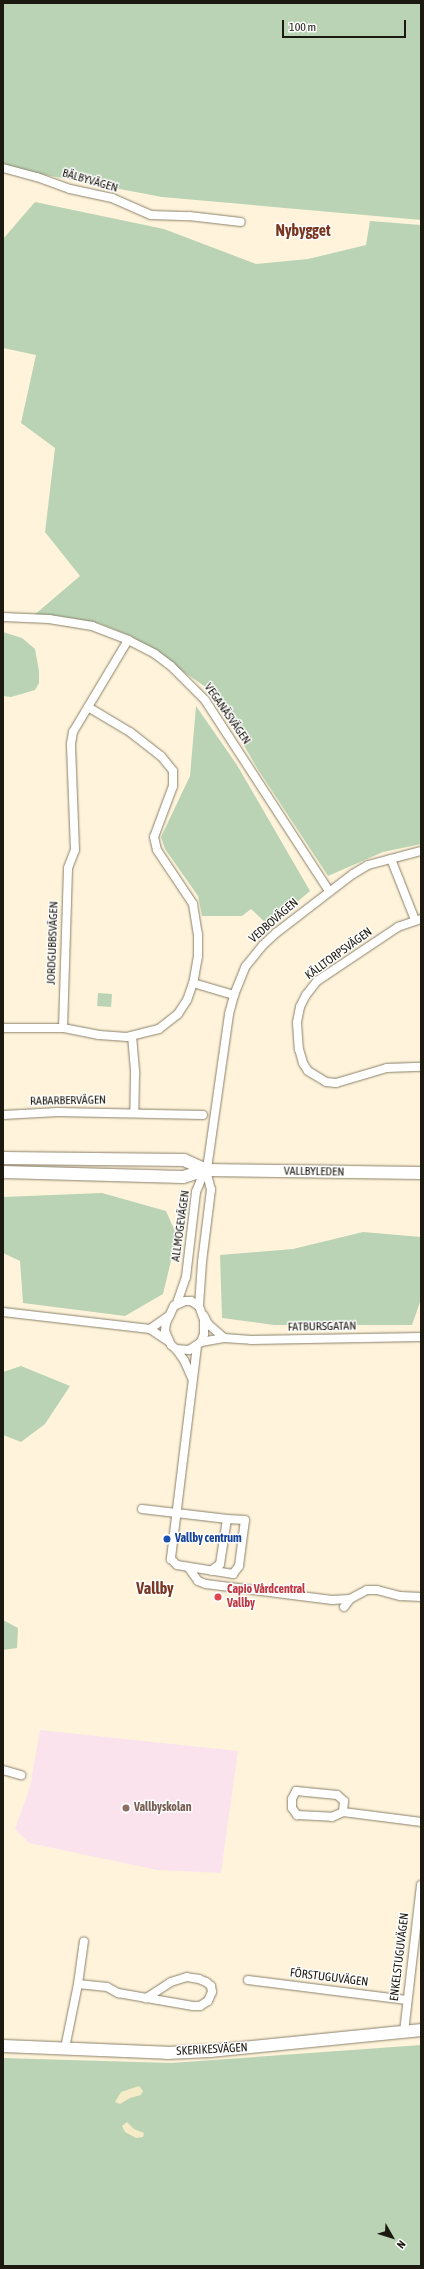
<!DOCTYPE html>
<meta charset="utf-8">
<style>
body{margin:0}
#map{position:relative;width:424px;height:2269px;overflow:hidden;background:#fff4db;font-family:"Asap Condensed",sans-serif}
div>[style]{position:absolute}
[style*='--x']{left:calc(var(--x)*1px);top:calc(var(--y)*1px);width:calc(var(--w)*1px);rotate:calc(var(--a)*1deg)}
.education>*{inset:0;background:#fbe3ee}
.green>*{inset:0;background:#b9d3b4;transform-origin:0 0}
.sand>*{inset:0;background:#f5ebc6}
.roads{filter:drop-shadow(0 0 1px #8a806a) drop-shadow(0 0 1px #8a806a)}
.street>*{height:8px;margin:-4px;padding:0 4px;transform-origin:4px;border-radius:4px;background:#fff}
.secondary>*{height:12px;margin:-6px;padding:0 6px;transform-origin:6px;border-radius:6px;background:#fff}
.dots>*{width:11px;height:11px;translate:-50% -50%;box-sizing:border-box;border:2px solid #fff;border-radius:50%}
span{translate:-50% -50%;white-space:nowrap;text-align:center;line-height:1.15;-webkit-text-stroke:3px #fff;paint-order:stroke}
.street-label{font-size:12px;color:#1c1910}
.transit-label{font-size:12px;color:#164399;font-weight:700}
.left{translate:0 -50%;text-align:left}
.health-label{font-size:12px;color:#be3a42;font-weight:700}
.education-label{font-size:12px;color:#785e54;font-weight:700}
.district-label{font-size:16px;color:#793621;font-weight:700}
.frame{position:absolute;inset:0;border:4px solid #1c1910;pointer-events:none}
.north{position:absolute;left:372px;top:2217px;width:40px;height:40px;-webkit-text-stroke:3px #fff;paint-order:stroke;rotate:129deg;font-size:11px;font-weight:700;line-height:16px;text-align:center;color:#1c1910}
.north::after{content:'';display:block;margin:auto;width:14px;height:18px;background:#1c1910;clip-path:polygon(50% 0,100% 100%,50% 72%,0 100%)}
.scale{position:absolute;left:282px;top:20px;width:124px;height:18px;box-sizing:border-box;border:2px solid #1c1910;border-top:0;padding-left:5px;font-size:12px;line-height:14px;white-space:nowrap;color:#1c1910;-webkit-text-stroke:3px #fff;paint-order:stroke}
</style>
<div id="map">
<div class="education">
<div style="clip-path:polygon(40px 1730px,238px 1751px,221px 1873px,157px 1870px,29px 1843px,15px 1829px,30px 1787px)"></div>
</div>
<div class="green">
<div style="clip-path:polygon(3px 3px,421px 3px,421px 220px,162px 197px,3px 167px)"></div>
<div style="clip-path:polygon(35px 202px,164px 229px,256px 264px,308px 259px,366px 245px,370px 221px,421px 225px,421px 844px,383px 852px,328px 876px,257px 768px,213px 692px,131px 636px,98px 623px,64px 617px,33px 616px,80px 576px,45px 532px,55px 448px,21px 423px,36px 355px,3px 348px,3px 239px)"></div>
<div style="clip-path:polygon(3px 632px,22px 638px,35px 649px,39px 671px,39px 683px,35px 690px,11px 697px,3px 696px)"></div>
<div style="clip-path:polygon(196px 706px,237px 765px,310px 891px,269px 926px,251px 909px,242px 916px,202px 916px,198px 896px,165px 849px,161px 837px,190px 776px)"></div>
<div style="left:98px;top:993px;width:14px;height:13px;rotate:4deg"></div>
<div style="clip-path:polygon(102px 1193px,166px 1211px,177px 1236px,163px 1294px,125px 1316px,23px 1303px,20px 1261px,3px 1253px,3px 1197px)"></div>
<div style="clip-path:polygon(363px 1232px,421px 1237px,421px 1299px,412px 1325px,274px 1325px,222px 1318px,220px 1255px,293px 1249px)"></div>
<div style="clip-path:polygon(21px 1366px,70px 1386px,45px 1424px,21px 1442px,3px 1435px,3px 1372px)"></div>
<div style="clip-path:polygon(3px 1620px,18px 1628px,17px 1648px,3px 1650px)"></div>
<div style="clip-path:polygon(421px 2045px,421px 2266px,3px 2266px,3px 2058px,171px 2063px)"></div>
</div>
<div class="sand">
<div style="clip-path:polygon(139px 2086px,143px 2091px,141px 2095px,130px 2098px,120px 2104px,115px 2102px,121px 2092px)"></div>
<div style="clip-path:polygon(127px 2122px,134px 2129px,144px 2133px,143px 2137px,136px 2138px,125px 2132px,122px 2126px)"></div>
</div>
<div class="roads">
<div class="street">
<div style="--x:3;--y:168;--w:35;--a:15"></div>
<div style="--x:37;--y:177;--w:35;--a:20"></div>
<div style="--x:70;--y:189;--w:43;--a:12.1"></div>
<div style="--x:112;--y:198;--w:43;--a:23.6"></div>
<div style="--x:151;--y:215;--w:38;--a:2"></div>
<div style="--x:189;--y:216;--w:52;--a:6.6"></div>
<div style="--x:3;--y:617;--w:46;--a:2.5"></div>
<div style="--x:49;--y:619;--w:44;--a:9.2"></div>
<div style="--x:92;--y:626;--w:39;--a:21"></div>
<div style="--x:128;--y:640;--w:30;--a:27"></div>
<div style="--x:155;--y:654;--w:20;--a:37"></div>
<div style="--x:171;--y:666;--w:48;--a:45"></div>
<div style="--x:205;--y:700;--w:228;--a:57"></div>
<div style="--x:88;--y:707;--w:49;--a:30.8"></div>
<div style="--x:130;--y:732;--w:39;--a:38"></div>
<div style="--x:161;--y:756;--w:19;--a:51"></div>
<div style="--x:173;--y:771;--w:15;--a:90"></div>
<div style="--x:173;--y:786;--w:54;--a:110.4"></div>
<div style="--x:154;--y:837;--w:13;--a:77"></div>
<div style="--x:157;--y:850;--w:65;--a:56.3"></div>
<div style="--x:193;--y:904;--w:30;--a:81"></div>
<div style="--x:198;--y:934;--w:22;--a:90"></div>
<div style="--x:198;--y:956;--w:27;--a:100"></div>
<div style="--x:193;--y:983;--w:18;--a:109"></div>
<div style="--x:187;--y:1000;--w:17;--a:123"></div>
<div style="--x:178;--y:1014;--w:24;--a:142"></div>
<div style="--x:159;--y:1029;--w:33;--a:166"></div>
<div style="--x:127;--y:1037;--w:28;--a:-176"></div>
<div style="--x:99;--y:1035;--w:37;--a:-169"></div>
<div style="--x:63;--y:1028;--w:160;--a:-88.2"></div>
<div style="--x:68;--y:868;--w:19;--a:-69"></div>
<div style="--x:75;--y:850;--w:106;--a:-92.2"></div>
<div style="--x:71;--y:744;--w:12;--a:-81"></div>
<div style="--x:73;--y:732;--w:107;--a:-59.1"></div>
<div style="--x:391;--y:859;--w:66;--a:68.5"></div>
<div style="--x:421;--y:919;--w:24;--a:161"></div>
<div style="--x:398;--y:927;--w:97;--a:146.3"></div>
<div style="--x:317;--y:981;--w:18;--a:128"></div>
<div style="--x:306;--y:995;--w:13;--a:117"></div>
<div style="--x:300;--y:1007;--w:16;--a:101"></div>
<div style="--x:297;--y:1023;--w:26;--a:86"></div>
<div style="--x:299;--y:1049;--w:15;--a:74"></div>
<div style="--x:303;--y:1063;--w:9;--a:58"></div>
<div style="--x:308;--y:1071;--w:21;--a:31"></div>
<div style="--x:326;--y:1082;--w:10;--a:6"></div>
<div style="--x:336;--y:1083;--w:53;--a:-16.4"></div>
<div style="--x:387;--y:1068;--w:34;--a:-2"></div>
<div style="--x:193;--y:983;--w:43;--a:16.3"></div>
<div style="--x:3;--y:1028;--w:60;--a:0"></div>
<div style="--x:132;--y:1036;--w:38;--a:85"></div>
<div style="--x:135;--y:1074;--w:39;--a:91"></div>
<div style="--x:3;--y:1115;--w:55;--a:-3.1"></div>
<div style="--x:58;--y:1112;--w:145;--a:1.2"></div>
<div style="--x:185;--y:1301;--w:6;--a:0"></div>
<div style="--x:191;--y:1301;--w:9;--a:32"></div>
<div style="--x:199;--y:1306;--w:15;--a:70"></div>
<div style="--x:204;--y:1320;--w:14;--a:90"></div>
<div style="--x:204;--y:1334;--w:9;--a:111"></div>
<div style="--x:201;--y:1342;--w:14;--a:146"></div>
<div style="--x:189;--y:1350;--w:13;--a:-176"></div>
<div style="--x:176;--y:1349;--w:6;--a:-141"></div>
<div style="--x:171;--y:1345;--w:15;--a:-113"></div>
<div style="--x:165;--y:1331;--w:8;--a:-83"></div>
<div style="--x:166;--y:1323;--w:19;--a:-65"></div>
<div style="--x:174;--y:1306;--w:12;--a:-24"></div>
<div style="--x:177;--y:1303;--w:28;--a:-71"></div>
<div style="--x:186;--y:1277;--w:86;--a:-83.3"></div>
<div style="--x:196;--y:1192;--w:32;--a:-68"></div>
<div style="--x:208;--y:1162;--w:149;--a:-81.9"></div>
<div style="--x:229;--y:1014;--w:20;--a:-75"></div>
<div style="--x:234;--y:995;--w:31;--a:-68"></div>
<div style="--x:246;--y:966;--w:27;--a:-51"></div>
<div style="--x:263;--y:945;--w:18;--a:-43"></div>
<div style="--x:276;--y:933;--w:97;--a:-37.5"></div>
<div style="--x:353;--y:874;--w:17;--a:-31"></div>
<div style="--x:368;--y:865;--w:55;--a:-14.8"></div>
<div style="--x:199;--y:1306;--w:44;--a:-86.1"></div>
<div style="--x:202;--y:1262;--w:73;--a:-82.9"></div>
<div style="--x:211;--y:1190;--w:21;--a:-104"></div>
<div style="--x:3;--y:1312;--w:148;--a:6.6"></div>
<div style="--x:150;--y:1329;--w:24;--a:-35"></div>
<div style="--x:204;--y:1316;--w:9;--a:63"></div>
<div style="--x:208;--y:1324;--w:21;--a:41"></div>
<div style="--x:150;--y:1329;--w:22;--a:34"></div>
<div style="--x:201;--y:1342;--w:23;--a:-10"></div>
<div style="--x:224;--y:1338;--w:27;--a:4"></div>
<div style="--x:251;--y:1340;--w:170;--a:-1"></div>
<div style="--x:197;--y:1346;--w:215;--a:97"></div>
<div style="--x:171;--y:1559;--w:8;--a:45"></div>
<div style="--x:177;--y:1565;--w:57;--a:9.1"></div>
<div style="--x:233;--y:1574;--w:10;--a:-53"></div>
<div style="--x:239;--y:1566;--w:46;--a:-82.6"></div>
<div style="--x:245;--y:1520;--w:18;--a:-177"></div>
<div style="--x:176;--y:1349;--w:14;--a:54"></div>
<div style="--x:184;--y:1360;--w:20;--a:66"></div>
<div style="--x:142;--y:1509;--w:86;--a:6.7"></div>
<div style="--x:227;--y:1519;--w:46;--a:98.8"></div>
<div style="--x:220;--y:1564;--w:11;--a:142"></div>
<div style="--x:188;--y:1567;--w:17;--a:54"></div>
<div style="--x:198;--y:1581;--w:9;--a:21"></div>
<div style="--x:206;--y:1584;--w:127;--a:7.2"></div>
<div style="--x:332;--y:1600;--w:18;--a:-3"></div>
<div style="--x:344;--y:1607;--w:10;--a:-53"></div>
<div style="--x:350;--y:1599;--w:19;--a:-28"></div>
<div style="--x:367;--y:1590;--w:10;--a:0"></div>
<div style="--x:377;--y:1590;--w:24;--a:15"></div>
<div style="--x:400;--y:1596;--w:21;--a:3"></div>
<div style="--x:3;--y:1770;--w:19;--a:16"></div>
<div style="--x:343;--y:1812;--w:11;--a:-85"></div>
<div style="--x:344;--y:1801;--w:9;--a:-139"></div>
<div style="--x:337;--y:1795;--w:41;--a:-174.4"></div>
<div style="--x:296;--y:1791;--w:9;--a:117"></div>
<div style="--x:292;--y:1799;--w:9;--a:90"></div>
<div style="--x:292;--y:1808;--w:9;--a:54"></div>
<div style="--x:297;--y:1815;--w:35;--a:3"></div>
<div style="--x:332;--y:1817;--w:12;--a:-24"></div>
<div style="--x:343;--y:1812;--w:79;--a:7.3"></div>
<div style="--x:248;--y:1980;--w:160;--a:7.2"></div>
<div style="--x:78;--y:1984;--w:43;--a:-82.1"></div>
<div style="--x:404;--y:2032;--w:148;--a:-83.4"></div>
<div style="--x:65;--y:2048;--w:65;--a:-78.5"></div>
<div style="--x:78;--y:1984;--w:29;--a:6"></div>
<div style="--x:107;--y:1987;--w:13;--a:29"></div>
<div style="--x:118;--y:1993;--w:76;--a:9.8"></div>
<div style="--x:193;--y:2006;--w:7;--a:0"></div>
<div style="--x:200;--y:2006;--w:9;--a:-32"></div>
<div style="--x:208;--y:2001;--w:10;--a:-66"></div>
<div style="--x:212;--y:1992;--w:6;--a:-99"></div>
<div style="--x:211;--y:1986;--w:6;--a:-141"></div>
<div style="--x:206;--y:1982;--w:8;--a:-157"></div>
<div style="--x:199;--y:1979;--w:12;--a:-171"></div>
<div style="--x:187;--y:1977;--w:17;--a:163"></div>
<div style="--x:171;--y:1982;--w:30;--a:147"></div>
</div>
<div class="secondary">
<div style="--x:3;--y:1158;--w:181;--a:0.6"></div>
<div style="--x:184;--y:1160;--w:24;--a:24"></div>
<div style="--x:3;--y:1172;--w:180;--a:1.6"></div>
<div style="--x:183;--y:1177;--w:24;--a:-17"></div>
<div style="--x:206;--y:1170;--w:215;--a:0.8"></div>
<div style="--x:3;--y:2046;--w:164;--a:2.4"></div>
<div style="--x:167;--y:2053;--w:44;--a:-2.6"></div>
<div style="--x:211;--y:2051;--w:211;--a:-5.7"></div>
</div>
</div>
<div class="dots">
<div style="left:167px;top:1539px;background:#1a4fb4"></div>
<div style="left:218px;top:1597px;background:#e0444e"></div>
<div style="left:126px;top:1808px;background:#8d6e63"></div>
</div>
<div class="street-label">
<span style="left:90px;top:181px;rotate:16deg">BÄLBYVÄGEN</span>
<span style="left:227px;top:714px;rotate:55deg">VEGANÄSVÄGEN</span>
<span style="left:274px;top:921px;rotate:-41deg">VEDBOVÄGEN</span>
<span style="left:53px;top:943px;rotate:-88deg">JORDGUBBSVÄGEN</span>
<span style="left:339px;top:954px;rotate:-36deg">KÄLLTORPSVÄGEN</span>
<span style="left:68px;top:1101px;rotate:-1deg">RABARBERVÄGEN</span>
<span style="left:314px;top:1172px;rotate:1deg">VALLBYLEDEN</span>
<span style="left:181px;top:1226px;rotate:-82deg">ALLMOGEVÄGEN</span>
<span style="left:322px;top:1327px;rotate:-1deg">FATBURSGATAN</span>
<span style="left:400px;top:1957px;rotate:-83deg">ENKELSTUGUVÄGEN</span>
<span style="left:329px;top:1978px;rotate:7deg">FÖRSTUGUVÄGEN</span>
<span style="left:212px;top:2050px;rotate:-3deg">SKERIKESVÄGEN</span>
</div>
<div class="transit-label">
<span class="left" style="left:175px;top:1539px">Vallby centrum</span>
</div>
<div class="health-label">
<span class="left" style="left:227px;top:1597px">Capio Vårdcentral<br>Vallby</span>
</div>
<div class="education-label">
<span class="left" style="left:134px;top:1808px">Vallbyskolan</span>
</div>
<div class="district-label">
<span style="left:303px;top:230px">Nybygget</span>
<span style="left:155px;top:1588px">Vallby</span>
</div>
<div class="frame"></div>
<div class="north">N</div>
<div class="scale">100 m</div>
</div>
